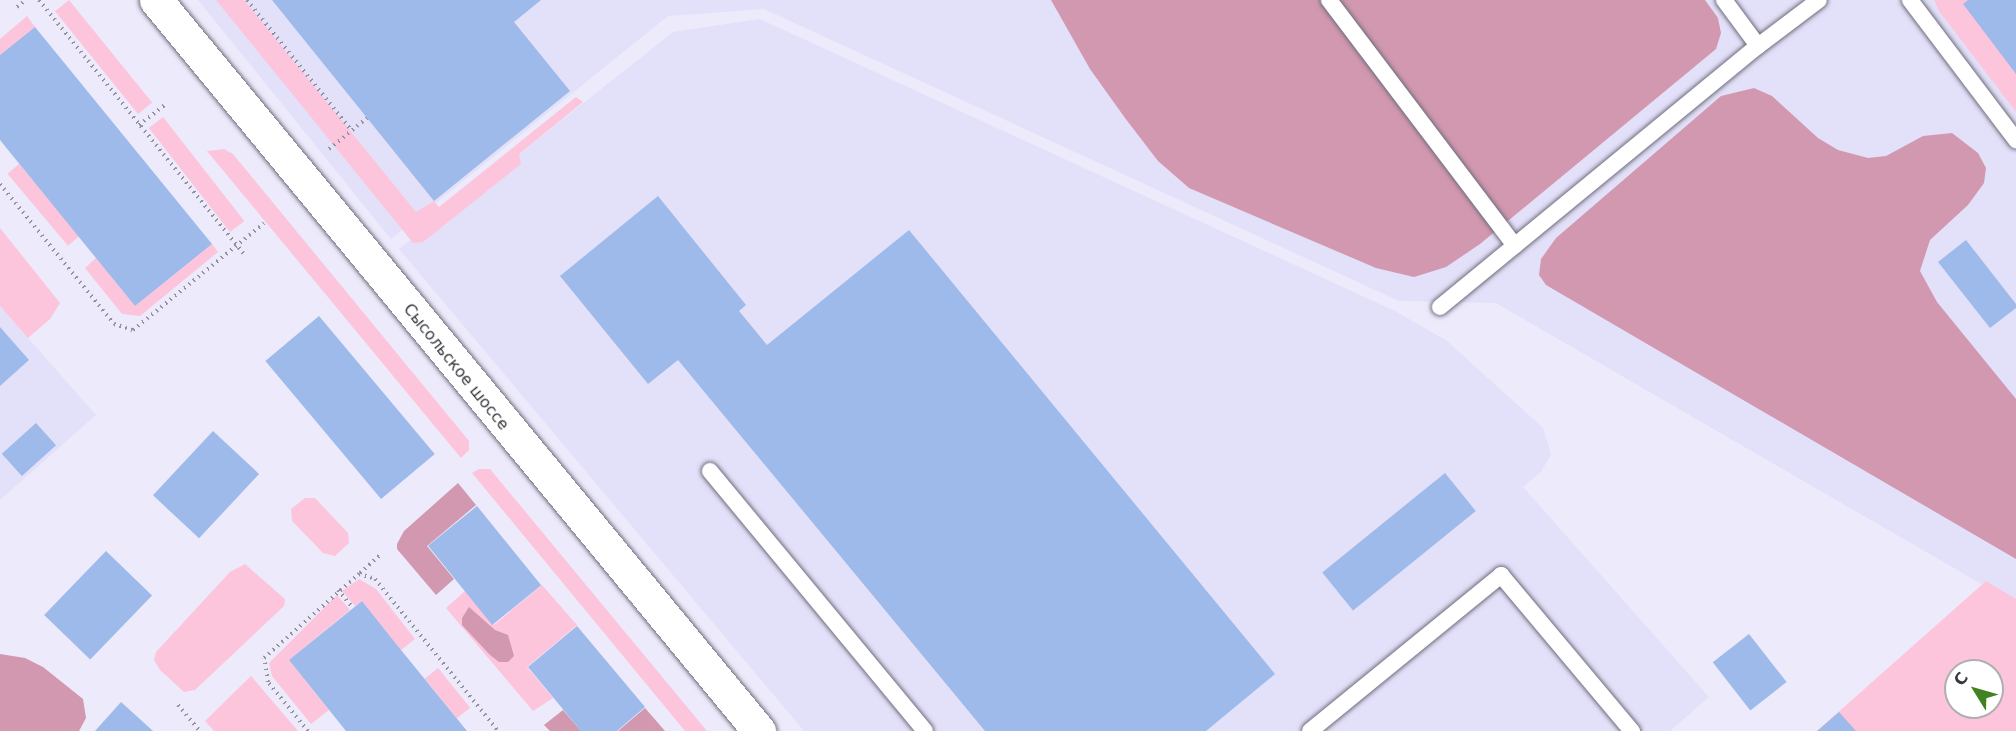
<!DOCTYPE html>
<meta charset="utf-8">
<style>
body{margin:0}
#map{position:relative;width:2016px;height:731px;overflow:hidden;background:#eceafb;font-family:"DejaVu Sans",sans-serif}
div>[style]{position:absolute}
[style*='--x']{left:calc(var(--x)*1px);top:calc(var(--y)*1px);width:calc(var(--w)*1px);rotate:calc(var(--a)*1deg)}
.built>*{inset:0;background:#e3e0f9}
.green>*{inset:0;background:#fdc5db;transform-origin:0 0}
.forest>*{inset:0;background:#d298af}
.building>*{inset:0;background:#9ebaea;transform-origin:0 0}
.path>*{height:4px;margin-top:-2px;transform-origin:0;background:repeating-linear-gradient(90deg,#93919d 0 1.5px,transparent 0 6px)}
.roads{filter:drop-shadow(0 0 2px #6f6d7c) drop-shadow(0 0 2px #6f6d7c)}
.lane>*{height:16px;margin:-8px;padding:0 8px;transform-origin:8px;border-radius:8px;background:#fff}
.primary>*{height:33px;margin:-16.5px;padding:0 16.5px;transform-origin:16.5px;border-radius:16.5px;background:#fff}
span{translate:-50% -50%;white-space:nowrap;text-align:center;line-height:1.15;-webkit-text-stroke:6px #fff;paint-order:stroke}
.street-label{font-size:16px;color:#38373e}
.north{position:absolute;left:1944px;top:659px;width:60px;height:60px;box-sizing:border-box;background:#fff;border:2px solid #afafb2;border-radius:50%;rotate:307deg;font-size:16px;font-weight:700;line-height:24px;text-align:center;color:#38373e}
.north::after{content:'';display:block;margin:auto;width:21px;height:27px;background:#418223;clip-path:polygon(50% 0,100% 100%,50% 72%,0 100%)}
</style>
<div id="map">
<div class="built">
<div style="clip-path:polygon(198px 0,2016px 0,2016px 604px,1496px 303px,1399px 301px,764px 9px,668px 16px,391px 239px)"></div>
<div style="clip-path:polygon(760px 19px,1395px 311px,1447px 341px,1543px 428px,1551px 454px,1541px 472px,1523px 487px,1709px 697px,1670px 731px,804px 731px,399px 249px,673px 32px)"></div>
<div style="clip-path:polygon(0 306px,96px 415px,0 500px)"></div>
</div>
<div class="green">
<div style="left:69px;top:0;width:132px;height:18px;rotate:51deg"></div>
<div style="clip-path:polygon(216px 0,244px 0,416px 212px,434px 201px,439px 207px,576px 97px,583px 102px,519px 154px,521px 164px,423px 242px,413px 243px)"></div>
<div style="clip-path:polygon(1934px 0,2016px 0,2016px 112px,1939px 11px)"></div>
<div style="clip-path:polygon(27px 16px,35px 27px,0 55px,0 39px)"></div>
<div style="left:163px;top:117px;width:132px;height:18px;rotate:52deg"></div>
<div style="clip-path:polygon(224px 149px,233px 154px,469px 441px,469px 450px,461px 458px,207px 151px)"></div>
<div style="left:19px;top:164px;width:94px;height:15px;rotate:50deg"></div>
<div style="clip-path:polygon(0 228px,60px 303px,50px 319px,28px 338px,0 306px)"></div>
<div style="clip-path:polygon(212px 244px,218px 252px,140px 316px,122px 314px,85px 268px,96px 258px,135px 306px)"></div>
<div style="clip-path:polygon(479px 469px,490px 469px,707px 731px,685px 731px,472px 473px)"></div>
<div style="clip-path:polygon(305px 498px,315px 498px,348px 533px,349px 543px,335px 556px,323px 553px,292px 521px,291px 509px)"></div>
<div style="clip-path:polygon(245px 564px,285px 599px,284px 606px,195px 690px,184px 692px,160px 670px,154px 660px,156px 652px,230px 572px)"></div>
<div style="clip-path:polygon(359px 579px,376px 589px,415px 639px,401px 650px,362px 601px,355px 606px,342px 591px)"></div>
<div style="clip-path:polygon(evenodd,1986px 581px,2016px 599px,2016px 731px,1817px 731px,1986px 581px,1956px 671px,1992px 671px,1992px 707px,1956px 707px,1956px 671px)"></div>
<div style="clip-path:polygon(542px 585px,577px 625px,527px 667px,553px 698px,533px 711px,446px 608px,465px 591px,494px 625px)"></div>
<div style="clip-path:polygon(337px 595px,350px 610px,289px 660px,329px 710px,311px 724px,272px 676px,269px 663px)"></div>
<div style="left:438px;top:668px;width:51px;height:17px;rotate:51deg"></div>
<div style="clip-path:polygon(251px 676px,298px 731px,214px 731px,205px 721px)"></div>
</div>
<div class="forest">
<div style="clip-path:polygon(1051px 0,1705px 0,1718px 18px,1721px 33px,1716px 49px,1480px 244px,1446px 267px,1414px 277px,1376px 268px,1189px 188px,1158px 161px,1125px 118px,1090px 69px)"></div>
<div style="clip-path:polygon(1754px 88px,1772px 96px,1818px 138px,1838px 150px,1868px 158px,1886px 156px,1923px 136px,1952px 133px,1978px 153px,1986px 168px,1984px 183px,1968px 205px,1930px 240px,1920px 271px,1937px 302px,2016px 399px,2016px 559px,1546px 285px,1539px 275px,1541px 259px,1556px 238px,1721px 96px)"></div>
<div style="clip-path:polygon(458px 483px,476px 505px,427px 546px,454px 579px,436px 595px,397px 549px,397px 544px,404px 531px)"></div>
<div style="clip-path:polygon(469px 607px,495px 630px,508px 635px,514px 656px,508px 662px,499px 662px,490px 655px,462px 625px,462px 618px)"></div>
<div style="clip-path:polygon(0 654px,25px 658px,43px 667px,83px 699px,86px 718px,79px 731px,0 731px)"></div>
<div style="clip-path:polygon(645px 708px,665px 731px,618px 731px)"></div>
<div style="clip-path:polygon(563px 710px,581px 731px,550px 731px,544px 725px)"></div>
</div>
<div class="building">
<div style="clip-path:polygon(272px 0,541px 0,514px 22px,570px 91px,434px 201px)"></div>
<div style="clip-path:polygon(1968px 0,2016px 0,2016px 74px,1963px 4px)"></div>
<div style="clip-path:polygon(35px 27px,212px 244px,135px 306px,0 140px,0 55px)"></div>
<div style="clip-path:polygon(658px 196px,746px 305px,739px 311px,767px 345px,909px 230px,1275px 674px,1206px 731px,985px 731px,678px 360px,648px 384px,560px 276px)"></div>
<div style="clip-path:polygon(1966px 240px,2016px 304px,2016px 308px,1990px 328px,1938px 262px)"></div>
<div style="left:319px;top:316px;width:180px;height:70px;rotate:50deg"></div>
<div style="clip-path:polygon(0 327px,29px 360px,0 386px)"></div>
<div style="left:36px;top:423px;width:30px;height:46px;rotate:48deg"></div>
<div style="left:213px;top:431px;width:63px;height:88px;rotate:43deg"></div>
<div style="left:1445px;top:473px;width:49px;height:158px;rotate:51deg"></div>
<div style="left:477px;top:506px;width:102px;height:63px;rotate:51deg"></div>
<div style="left:106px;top:551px;width:64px;height:89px;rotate:44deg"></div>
<div style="clip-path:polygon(362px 601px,401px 650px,467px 731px,346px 731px,289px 660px)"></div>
<div style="clip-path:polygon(577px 626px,645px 707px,617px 731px,581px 731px,528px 667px)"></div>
<div style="left:1749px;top:634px;width:61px;height:46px;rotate:52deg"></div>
<div style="clip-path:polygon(121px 702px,153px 731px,95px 731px)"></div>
<div style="clip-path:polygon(1839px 712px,1856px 731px,1817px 731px)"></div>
</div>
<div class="path">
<div style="--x:39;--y:0;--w:328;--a:51.1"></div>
<div style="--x:247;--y:0;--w:168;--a:51.3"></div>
<div style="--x:17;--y:7;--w:11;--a:-38"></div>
<div style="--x:139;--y:125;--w:34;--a:-38"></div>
<div style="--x:329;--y:149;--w:49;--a:-39.2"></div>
<div style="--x:0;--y:184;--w:181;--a:50.8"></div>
<div style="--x:114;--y:324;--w:20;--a:18"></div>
<div style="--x:133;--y:330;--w:169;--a:-39.2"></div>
<div style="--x:360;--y:573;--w:30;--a:-42"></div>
<div style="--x:338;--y:590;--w:23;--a:50"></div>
<div style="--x:178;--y:705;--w:34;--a:50"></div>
<div style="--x:308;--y:731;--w:63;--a:-129.2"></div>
<div style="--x:268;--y:682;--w:24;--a:-99"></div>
<div style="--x:264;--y:658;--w:127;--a:-41.5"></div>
<div style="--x:359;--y:574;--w:17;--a:17"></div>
<div style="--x:375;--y:579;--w:196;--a:51"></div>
</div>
<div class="roads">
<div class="lane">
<div style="--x:1329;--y:0;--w:308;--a:52.9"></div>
<div style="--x:1724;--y:0;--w:57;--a:53.5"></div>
<div style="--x:1910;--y:0;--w:176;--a:52.9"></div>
<div style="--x:1440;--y:307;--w:411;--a:-39.4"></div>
<div style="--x:1758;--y:46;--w:76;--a:-37"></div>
<div style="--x:710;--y:471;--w:337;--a:50.4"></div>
<div style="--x:1310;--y:731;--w:247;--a:-39.2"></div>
<div style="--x:1501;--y:575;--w:204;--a:50"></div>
</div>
<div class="primary">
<div style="--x:156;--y:0;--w:948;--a:50.48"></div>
</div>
</div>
<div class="street-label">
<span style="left:456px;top:367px;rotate:51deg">Сысольское шоссе</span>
</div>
<div class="north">С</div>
</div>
